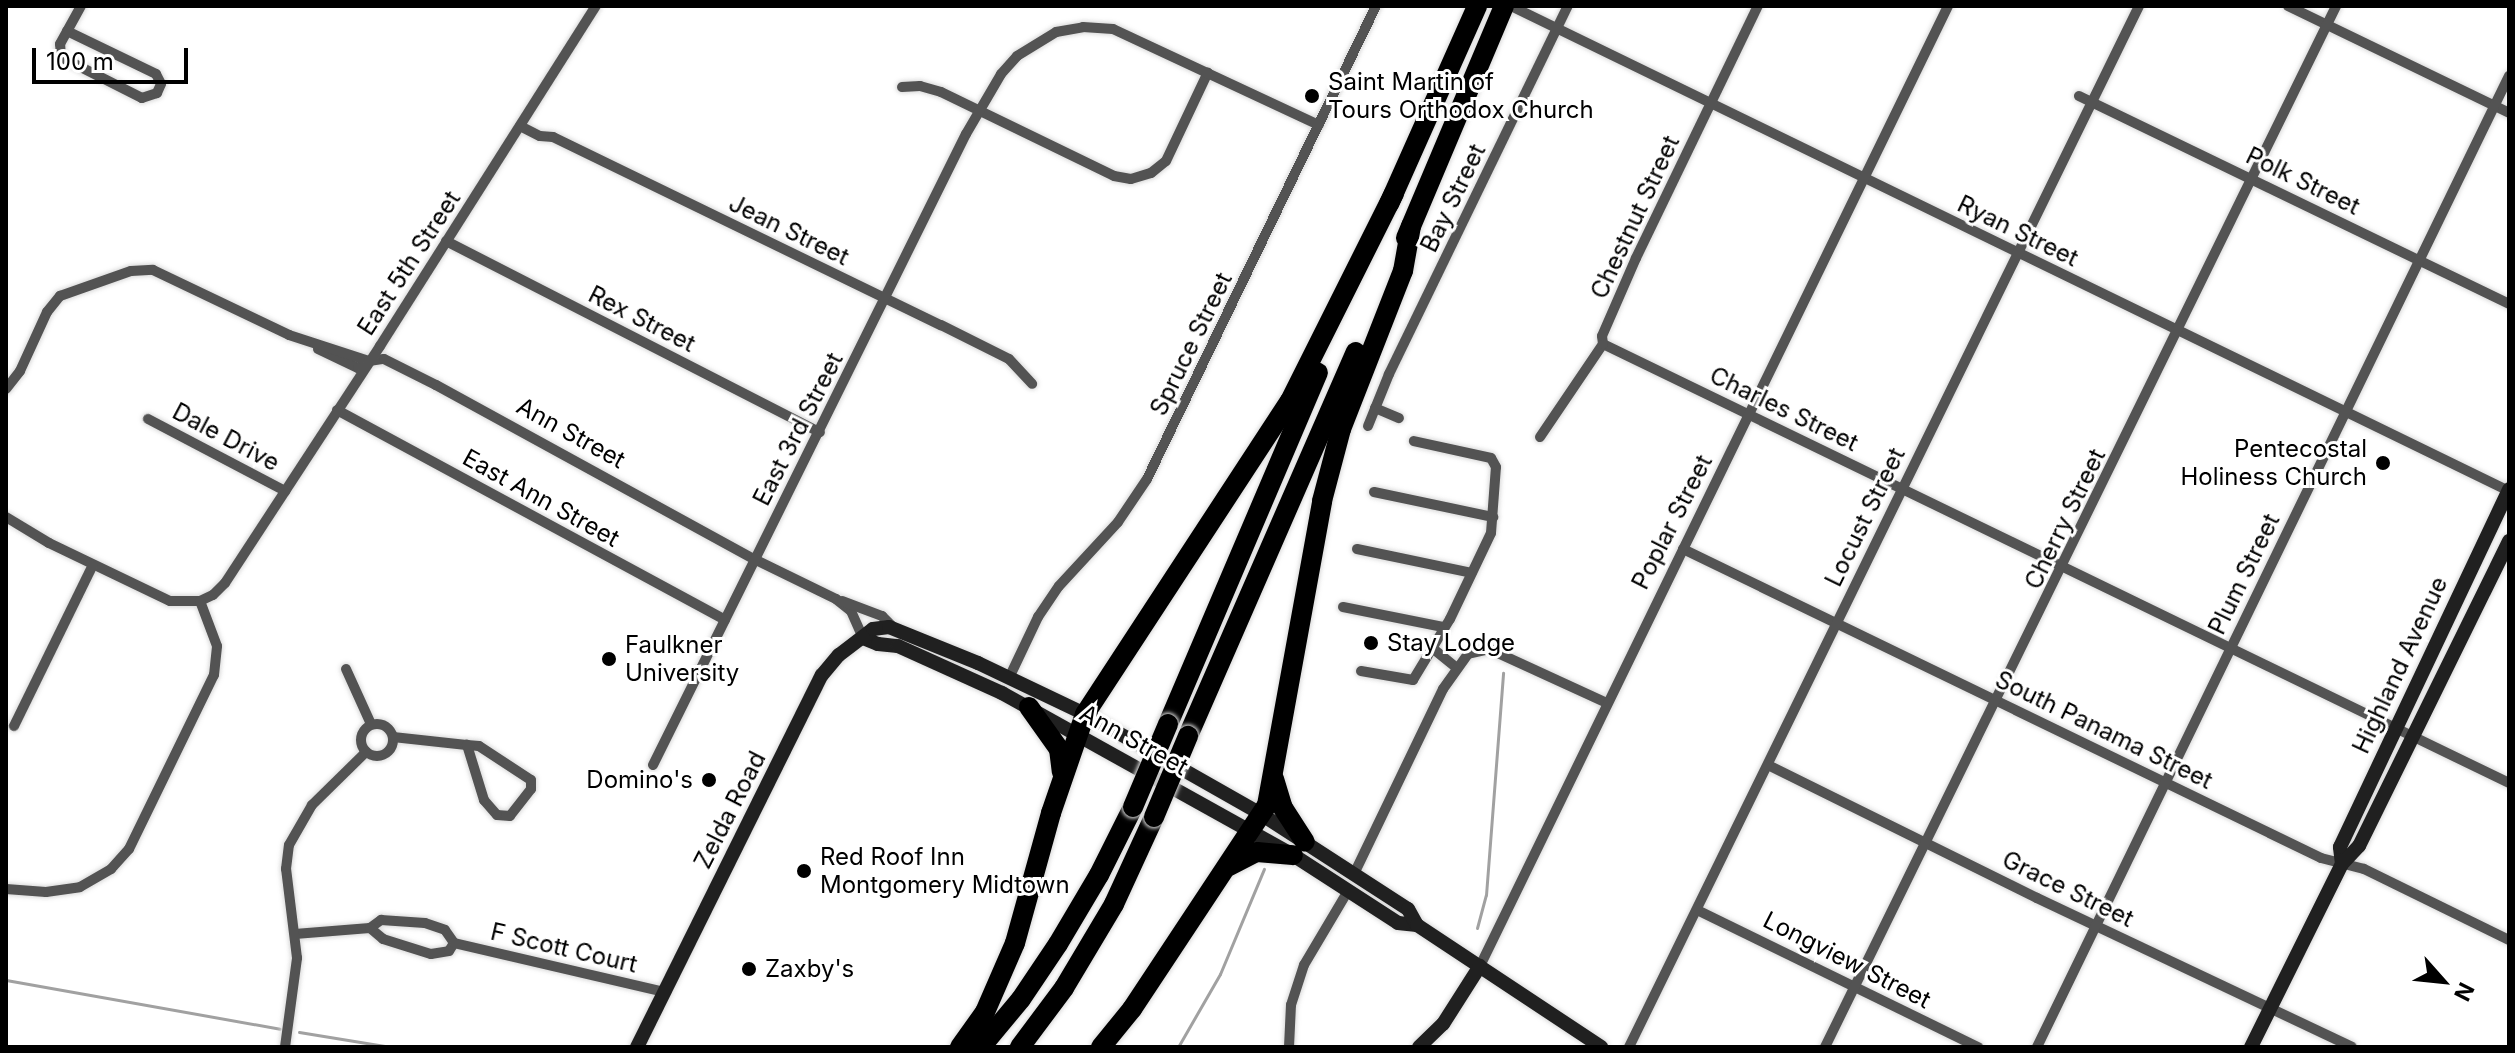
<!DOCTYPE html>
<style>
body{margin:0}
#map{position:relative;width:2515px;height:1053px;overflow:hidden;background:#fff;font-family:Inter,sans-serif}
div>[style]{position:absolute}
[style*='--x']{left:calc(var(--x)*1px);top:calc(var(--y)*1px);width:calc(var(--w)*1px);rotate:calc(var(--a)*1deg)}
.stream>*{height:3px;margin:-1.5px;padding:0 1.5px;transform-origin:1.5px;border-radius:1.5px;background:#a1a1a1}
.roads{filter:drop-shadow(0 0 2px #dbdbdb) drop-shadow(0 0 2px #dbdbdb)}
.street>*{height:10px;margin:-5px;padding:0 5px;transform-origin:5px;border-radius:5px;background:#535353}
.street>.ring{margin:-5px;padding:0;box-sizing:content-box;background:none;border:10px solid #535353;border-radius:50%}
.secondary>*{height:14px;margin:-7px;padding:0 7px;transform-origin:7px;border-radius:7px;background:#202020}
.highway>*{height:20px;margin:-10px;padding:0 10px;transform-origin:10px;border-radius:10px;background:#000}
.bridges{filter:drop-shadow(0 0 2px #dbdbdb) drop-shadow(0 0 2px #dbdbdb)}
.highway-bridge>*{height:20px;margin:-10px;padding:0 10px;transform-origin:10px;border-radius:10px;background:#000}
.dots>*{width:22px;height:22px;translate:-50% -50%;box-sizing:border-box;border:4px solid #fff;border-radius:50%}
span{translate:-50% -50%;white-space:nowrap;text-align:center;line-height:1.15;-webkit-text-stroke:6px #fff;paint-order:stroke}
.poi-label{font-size:24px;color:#000}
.left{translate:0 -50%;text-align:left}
.right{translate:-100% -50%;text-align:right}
.street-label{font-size:24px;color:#000}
.frame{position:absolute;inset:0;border:8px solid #000;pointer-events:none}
.north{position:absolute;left:2403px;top:941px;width:80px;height:80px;-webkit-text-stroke:6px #fff;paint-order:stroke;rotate:117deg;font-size:22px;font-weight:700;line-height:32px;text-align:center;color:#000}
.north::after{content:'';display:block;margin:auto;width:28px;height:36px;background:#000;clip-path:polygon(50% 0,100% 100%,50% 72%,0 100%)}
.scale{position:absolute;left:32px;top:48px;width:156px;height:36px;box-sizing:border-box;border:4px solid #000;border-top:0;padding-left:10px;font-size:24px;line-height:28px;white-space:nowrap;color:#000;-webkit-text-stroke:6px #fff;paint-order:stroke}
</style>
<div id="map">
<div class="stream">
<div style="--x:1477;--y:928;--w:34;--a:-75"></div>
<div style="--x:1486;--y:895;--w:223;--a:-85.6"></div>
<div style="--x:6;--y:980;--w:278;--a:10.1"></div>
<div style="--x:299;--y:1032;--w:93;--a:9.3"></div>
<div style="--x:1178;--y:1047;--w:84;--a:-60.1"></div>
<div style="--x:1220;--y:974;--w:114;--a:-67.3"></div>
</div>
<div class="roads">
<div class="street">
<div style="--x:1511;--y:6;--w:1110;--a:25.92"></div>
<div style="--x:2288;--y:6;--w:246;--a:25.8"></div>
<div style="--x:67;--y:31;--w:99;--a:25.8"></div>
<div style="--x:156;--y:74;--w:11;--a:63"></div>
<div style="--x:161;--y:84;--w:10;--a:114"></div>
<div style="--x:157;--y:93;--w:16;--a:162"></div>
<div style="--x:142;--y:98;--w:91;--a:-153.2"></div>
<div style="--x:61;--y:57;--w:13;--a:-94"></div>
<div style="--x:60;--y:44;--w:43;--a:-61.1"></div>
<div style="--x:902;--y:87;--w:18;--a:-3"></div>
<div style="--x:920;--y:86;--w:22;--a:16"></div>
<div style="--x:941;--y:92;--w:192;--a:25.9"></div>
<div style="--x:1114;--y:176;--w:17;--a:10"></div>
<div style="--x:1131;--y:179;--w:21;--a:-17"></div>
<div style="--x:1151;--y:173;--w:19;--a:-39"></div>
<div style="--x:1166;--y:161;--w:98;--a:-64.7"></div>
<div style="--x:2079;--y:96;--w:478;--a:25.8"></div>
<div style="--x:520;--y:126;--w:22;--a:27"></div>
<div style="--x:540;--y:136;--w:13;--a:4"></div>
<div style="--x:553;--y:137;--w:431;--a:25.9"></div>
<div style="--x:941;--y:325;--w:76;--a:26.6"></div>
<div style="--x:1009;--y:359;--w:34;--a:47"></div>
<div style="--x:446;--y:241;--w:420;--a:27.1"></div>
<div style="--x:1603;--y:344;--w:1007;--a:25.85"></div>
<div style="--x:318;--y:349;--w:44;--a:25.4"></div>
<div style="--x:358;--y:368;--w:12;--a:-31"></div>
<div style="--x:6;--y:389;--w:23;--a:-52"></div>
<div style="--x:20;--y:371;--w:65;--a:-65.4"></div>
<div style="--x:47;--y:312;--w:21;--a:-51"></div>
<div style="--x:60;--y:296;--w:75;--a:-19.4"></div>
<div style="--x:131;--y:271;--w:22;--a:-3"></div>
<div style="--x:153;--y:270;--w:151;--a:25.5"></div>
<div style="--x:289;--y:335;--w:84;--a:18"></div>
<div style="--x:369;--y:361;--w:15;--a:-8"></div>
<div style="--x:384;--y:359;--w:58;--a:26.6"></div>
<div style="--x:436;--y:385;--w:365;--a:28.7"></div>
<div style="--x:756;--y:560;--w:89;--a:26"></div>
<div style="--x:836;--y:599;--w:19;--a:39"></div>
<div style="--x:851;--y:611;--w:30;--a:66"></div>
<div style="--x:1375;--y:408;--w:26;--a:23"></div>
<div style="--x:337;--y:410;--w:441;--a:28.4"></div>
<div style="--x:148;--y:419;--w:155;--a:27.7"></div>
<div style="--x:1368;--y:426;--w:56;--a:-68"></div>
<div style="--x:1389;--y:374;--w:409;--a:-64.1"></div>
<div style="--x:1540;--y:437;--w:112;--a:-55.9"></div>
<div style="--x:1603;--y:344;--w:8;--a:-97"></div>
<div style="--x:1602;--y:336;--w:85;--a:-66.4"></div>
<div style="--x:1636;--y:258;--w:280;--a:-64.2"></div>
<div style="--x:1374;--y:492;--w:122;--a:11.9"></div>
<div style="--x:6;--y:517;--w:50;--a:31.2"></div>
<div style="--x:49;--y:543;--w:134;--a:25.6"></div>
<div style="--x:170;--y:601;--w:30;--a:0"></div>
<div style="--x:200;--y:601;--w:14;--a:-25"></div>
<div style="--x:213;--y:595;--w:17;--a:-45"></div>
<div style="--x:225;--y:583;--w:283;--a:-56.8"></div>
<div style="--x:380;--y:346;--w:403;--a:-57.6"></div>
<div style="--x:1357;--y:549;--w:117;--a:11.8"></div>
<div style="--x:1683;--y:549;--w:709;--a:25.84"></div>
<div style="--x:2321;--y:858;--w:44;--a:14.3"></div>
<div style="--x:2364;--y:869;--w:161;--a:26.1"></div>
<div style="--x:842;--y:601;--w:43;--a:20.6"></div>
<div style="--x:882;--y:616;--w:17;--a:45"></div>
<div style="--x:1343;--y:607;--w:102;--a:11.3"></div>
<div style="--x:1431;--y:647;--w:33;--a:39"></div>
<div style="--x:346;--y:669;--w:60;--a:65.6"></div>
<div style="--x:1361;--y:671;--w:53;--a:9.8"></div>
<div style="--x:1413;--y:680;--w:71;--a:-58.8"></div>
<div style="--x:1450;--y:619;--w:95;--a:-64.5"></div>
<div style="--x:1491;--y:533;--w:66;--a:-85.7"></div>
<div style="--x:1496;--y:467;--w:10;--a:-119"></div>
<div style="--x:1491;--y:458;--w:79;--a:-167.6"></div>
<div style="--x:1009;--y:678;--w:68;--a:-64.6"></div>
<div style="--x:1038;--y:617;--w:37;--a:-56"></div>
<div style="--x:1059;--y:586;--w:87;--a:-47.3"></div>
<div style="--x:1118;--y:522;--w:52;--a:-56"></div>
<div style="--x:1147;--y:479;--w:526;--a:-64.17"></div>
<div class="ring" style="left:361px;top:724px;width:22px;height:22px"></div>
<div style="--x:14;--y:726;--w:179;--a:-63.9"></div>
<div style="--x:393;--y:737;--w:74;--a:6.2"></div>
<div style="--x:467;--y:745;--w:12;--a:5"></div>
<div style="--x:479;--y:746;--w:62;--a:33.2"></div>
<div style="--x:531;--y:780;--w:9;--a:90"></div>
<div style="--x:531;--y:789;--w:34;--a:128"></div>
<div style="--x:510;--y:816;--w:13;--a:-176"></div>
<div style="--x:497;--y:815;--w:20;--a:-131"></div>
<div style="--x:484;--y:800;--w:58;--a:-107.2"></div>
<div style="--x:653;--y:765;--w:704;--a:-63.62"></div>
<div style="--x:966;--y:134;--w:69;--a:-59.7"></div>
<div style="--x:1001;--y:74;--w:24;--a:-48"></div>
<div style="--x:1017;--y:56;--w:46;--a:-31.6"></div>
<div style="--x:1056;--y:32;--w:27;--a:-10"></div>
<div style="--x:1083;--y:27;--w:30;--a:4"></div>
<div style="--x:1113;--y:29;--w:227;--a:25"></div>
<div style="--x:1768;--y:765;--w:300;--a:26.3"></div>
<div style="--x:2037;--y:898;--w:348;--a:25.3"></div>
<div style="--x:1354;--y:874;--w:205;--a:-64.3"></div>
<div style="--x:1443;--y:689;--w:43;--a:-54.5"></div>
<div style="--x:1468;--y:654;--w:22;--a:-13"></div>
<div style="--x:1489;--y:649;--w:130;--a:24.6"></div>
<div style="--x:6;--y:889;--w:40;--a:4.3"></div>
<div style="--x:46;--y:892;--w:34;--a:-8"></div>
<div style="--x:80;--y:887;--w:36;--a:-30"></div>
<div style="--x:111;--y:869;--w:27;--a:-48"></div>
<div style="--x:129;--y:849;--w:194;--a:-64"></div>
<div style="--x:214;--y:675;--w:29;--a:-84"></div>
<div style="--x:217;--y:646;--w:48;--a:-110.7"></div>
<div style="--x:1697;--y:910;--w:313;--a:26"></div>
<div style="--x:370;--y:928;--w:14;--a:-36"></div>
<div style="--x:381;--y:920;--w:44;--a:3.9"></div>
<div style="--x:425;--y:923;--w:21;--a:19"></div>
<div style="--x:445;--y:930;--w:16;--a:55"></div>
<div style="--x:295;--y:934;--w:75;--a:-4.6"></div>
<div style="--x:370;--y:928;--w:17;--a:40"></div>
<div style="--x:383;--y:939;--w:50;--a:17.4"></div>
<div style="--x:431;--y:954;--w:18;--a:-9"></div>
<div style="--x:449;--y:951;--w:9;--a:-58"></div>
<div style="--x:454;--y:943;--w:216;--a:13.1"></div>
<div style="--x:1480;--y:966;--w:1068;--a:-64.01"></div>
<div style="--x:285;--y:1047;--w:90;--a:-82.3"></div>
<div style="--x:297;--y:958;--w:90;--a:-97"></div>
<div style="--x:286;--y:869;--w:24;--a:-83"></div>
<div style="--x:289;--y:845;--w:46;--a:-60.1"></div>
<div style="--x:312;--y:805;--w:76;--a:-44.5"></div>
<div style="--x:1289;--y:1047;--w:42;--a:-87.3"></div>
<div style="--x:1291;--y:1005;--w:42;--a:-72"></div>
<div style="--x:1304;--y:965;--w:86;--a:-59.3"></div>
<div style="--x:1629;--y:1047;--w:1159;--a:-63.9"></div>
<div style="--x:1825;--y:1047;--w:1160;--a:-63.85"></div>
<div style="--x:2037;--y:1047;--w:1080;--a:-64.08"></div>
</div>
<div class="secondary">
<div style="--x:863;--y:638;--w:16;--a:22"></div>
<div style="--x:878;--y:644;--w:20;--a:6"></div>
<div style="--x:898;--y:646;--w:114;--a:24.3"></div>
<div style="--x:1002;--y:693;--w:333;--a:29.1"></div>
<div style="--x:1293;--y:855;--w:125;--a:32.9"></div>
<div style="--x:1398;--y:923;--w:19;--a:6"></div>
<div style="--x:2342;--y:864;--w:17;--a:-97"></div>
<div style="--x:2340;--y:847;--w:396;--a:-64.7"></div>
<div style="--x:637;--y:1047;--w:415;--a:-63.6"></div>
<div style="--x:822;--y:675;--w:26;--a:-50"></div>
<div style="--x:839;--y:655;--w:43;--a:-37.4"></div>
<div style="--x:873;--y:629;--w:16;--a:-7"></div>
<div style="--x:889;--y:627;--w:96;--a:22"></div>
<div style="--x:978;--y:663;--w:119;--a:25.5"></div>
<div style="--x:1085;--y:714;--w:202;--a:29.6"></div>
<div style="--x:1261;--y:814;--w:175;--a:32.9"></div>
<div style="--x:1408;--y:909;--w:18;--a:61"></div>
<div style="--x:1417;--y:925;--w:221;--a:33.5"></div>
<div style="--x:1419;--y:1047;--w:33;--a:-44"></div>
<div style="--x:1443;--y:1024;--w:69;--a:-57.5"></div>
<div style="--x:2251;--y:1047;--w:204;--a:-63.6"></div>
<div style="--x:2342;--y:864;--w:25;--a:-47"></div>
<div style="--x:2359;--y:846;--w:340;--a:-63.8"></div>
</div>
<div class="highway">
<div style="--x:1389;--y:204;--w:217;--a:-66"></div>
<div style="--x:1406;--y:238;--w:252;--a:-67.1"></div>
<div style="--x:1029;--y:707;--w:52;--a:54.5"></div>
<div style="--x:1059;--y:749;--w:23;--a:83"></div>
<div style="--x:1168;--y:724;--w:382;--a:-66.9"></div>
<div style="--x:1188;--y:736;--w:419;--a:-66.4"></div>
<div style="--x:1274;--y:779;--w:30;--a:73"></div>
<div style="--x:1283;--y:808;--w:40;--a:57.1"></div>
<div style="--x:1229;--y:866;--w:31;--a:-27"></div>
<div style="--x:1257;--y:852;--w:36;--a:5"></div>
<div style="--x:960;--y:1047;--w:43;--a:-54.5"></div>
<div style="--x:985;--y:1012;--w:75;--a:-66.5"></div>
<div style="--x:1015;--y:943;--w:135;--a:-74.5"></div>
<div style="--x:1051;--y:813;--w:105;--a:-71"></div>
<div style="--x:1085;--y:714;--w:374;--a:-56.8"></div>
<div style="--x:1290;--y:401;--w:233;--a:-63.4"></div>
<div style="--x:981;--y:1047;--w:62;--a:-50.2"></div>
<div style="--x:1021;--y:999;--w:66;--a:-56.1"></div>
<div style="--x:1058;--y:944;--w:80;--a:-59.3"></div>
<div style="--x:1099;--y:875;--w:76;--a:-63.4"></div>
<div style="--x:1020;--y:1047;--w:74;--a:-53.3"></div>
<div style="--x:1064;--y:988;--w:98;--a:-59.2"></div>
<div style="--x:1114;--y:904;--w:96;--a:-65.3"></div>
<div style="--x:1101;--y:1047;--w:49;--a:-50.8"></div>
<div style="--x:1132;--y:1009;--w:245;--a:-56.5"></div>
<div style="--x:1267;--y:805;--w:309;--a:-79.7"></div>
<div style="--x:1322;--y:501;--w:74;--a:-75.2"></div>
<div style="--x:1341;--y:429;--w:170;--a:-68.6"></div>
<div style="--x:1403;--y:271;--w:46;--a:-79.9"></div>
</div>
</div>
<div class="bridges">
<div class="highway-bridge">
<div style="--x:1133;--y:807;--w:90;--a:-67.1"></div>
<div style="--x:1154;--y:817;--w:88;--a:-67.2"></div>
</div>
</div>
<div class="dots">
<div style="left:1312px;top:96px;background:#000"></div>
<div style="left:2383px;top:463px;background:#000"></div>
<div style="left:1371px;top:643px;background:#000"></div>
<div style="left:609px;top:659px;background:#000"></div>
<div style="left:709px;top:780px;background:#000"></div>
<div style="left:804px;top:871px;background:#000"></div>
<div style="left:749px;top:969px;background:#000"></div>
</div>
<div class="poi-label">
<span class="left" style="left:1328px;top:96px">Saint Martin of<br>Tours Orthodox Church</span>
<span class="right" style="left:2367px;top:463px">Pentecostal<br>Holiness Church</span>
<span class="left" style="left:1387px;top:643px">Stay Lodge</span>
<span class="left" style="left:625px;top:659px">Faulkner<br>University</span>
<span class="right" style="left:693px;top:780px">Domino's</span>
<span class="left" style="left:820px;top:871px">Red Roof Inn<br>Montgomery Midtown</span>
<span class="left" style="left:765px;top:969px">Zaxby's</span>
</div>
<div class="street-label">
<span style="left:2303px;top:181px;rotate:26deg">Polk Street</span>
<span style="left:1453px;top:198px;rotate:-64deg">Bay Street</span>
<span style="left:1635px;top:217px;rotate:-65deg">Chestnut Street</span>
<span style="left:789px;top:230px;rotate:26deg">Jean Street</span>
<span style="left:2018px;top:231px;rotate:26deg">Ryan Street</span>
<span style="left:409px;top:263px;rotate:-57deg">East 5th Street</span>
<span style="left:642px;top:319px;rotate:27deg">Rex Street</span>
<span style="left:1191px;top:344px;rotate:-64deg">Spruce Street</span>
<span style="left:1784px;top:409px;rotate:26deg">Charles Street</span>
<span style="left:798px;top:429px;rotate:-63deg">East 3rd Street</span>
<span style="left:571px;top:433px;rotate:29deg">Ann Street</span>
<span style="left:226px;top:437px;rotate:28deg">Dale Drive</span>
<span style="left:541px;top:498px;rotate:29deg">East Ann Street</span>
<span style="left:1865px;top:517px;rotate:-64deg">Locust Street</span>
<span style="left:2065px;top:519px;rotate:-64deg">Cherry Street</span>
<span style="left:1672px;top:522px;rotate:-63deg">Poplar Street</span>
<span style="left:2244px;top:574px;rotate:-64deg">Plum Street</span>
<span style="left:2400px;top:665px;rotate:-65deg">Highland Avenue</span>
<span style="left:2104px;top:730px;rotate:26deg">South Panama Street</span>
<span style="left:1134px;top:740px;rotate:29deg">Ann Street</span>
<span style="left:730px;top:810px;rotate:-63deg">Zelda Road</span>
<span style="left:2068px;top:889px;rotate:26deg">Grace Street</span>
<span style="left:564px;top:948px;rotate:13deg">F Scott Court</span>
<span style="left:1847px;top:960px;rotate:27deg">Longview Street</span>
</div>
<div class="frame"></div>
<div class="north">N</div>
<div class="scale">100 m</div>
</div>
